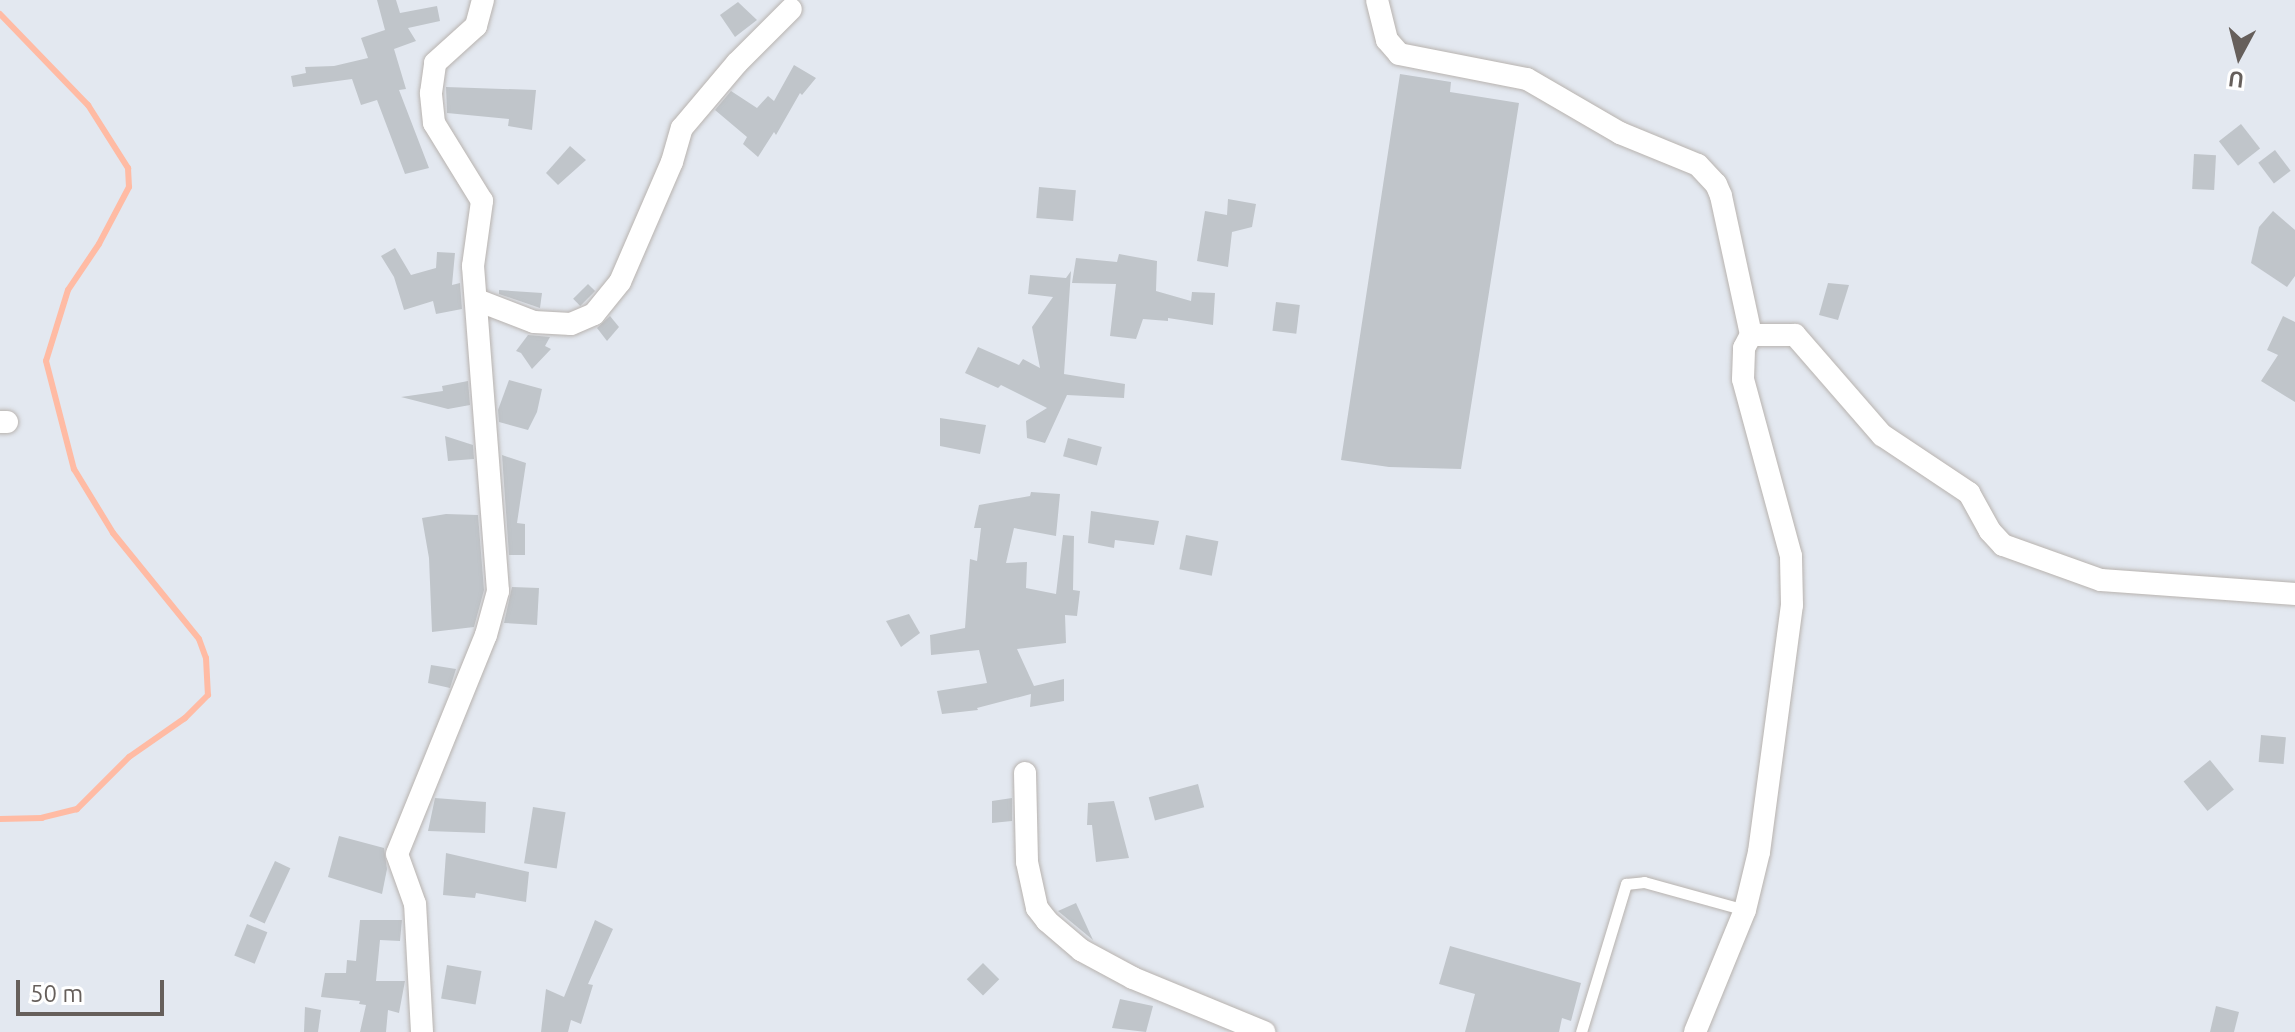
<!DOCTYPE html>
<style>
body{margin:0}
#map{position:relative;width:2295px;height:1032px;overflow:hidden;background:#e3e8f0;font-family:Ubuntu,sans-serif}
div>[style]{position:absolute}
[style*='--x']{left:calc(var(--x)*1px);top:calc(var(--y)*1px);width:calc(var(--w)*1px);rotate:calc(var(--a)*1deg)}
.stream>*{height:6px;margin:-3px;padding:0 3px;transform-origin:3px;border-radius:3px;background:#ffbba4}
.building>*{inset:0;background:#c0c5ca;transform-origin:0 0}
.roads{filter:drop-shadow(0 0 2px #b8b3af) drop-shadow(0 0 2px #b8b3af)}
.service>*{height:11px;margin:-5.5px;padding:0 5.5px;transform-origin:5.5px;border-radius:5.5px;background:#fff}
.minor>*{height:22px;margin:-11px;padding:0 11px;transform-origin:11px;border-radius:11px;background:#fff}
span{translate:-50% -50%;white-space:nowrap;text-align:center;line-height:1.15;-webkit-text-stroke:8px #fff;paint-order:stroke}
.north{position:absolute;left:2199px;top:16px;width:80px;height:80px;-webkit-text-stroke:6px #fff;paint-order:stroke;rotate:187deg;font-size:22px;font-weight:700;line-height:32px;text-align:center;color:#665f5b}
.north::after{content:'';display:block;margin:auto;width:28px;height:36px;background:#665f5b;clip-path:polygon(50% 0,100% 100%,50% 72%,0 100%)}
.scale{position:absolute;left:16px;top:980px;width:148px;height:36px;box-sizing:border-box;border:4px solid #665f5b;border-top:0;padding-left:10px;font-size:24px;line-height:28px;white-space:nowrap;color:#665f5b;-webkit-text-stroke:6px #fff;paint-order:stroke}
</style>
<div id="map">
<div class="stream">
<div style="--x:0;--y:14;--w:127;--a:46"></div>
<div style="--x:88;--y:105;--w:75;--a:57.6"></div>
<div style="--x:128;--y:168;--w:19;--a:87"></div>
<div style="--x:129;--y:187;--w:64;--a:117.8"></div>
<div style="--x:99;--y:244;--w:55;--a:124"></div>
<div style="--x:68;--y:290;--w:74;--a:107.2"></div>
<div style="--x:46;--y:361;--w:112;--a:75.5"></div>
<div style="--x:74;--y:469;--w:75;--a:58.6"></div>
<div style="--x:113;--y:533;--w:136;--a:50.9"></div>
<div style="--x:199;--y:639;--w:20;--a:70"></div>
<div style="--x:206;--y:658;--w:37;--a:87"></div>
<div style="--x:208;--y:695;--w:33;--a:135"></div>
<div style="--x:185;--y:718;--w:68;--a:145.1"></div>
<div style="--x:129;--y:757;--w:74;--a:135"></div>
<div style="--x:77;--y:809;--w:36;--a:166"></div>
<div style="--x:42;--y:818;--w:42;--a:178.6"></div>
</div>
<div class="building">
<div style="clip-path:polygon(377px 0,396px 0,400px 13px,437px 6px,440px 21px,408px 28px,416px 41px,394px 49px,406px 89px,399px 90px,429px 168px,405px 174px,377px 100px,361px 105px,352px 79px,293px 87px,291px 76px,306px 73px,305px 67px,334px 66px,368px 58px,361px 38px,385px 30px)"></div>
<div style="clip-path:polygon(738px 2px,757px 20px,735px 37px,720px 15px)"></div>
<div style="clip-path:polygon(794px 65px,816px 78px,802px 95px,800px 93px,776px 135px,774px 132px,758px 157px,743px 144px,747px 137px,715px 110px,731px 91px,757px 108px,768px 96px,774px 101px)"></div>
<div style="clip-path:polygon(1400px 74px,1451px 82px,1450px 92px,1519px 103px,1461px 469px,1389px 467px,1341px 460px)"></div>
<div style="clip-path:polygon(446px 87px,536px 90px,532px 130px,508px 126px,509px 119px,447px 113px)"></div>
<div style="left:2241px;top:124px;width:31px;height:28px;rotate:52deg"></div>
<div style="clip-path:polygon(570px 146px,586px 160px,558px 185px,546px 173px)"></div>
<div style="left:2275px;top:150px;width:26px;height:21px;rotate:53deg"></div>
<div style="left:2194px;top:154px;width:22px;height:35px;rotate:3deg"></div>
<div style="left:1039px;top:187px;width:37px;height:31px;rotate:5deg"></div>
<div style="clip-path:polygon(1228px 199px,1256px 204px,1252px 227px,1232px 232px,1228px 267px,1197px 261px,1205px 211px,1227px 215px)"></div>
<div style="clip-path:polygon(2273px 211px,2295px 230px,2295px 276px,2287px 287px,2251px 263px,2259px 227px)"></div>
<div style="clip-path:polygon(395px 248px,411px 275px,436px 268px,437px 252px,455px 253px,452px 285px,460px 283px,462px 309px,436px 314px,433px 301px,404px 310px,394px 277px,381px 256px)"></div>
<div style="clip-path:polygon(1119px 254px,1157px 261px,1156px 291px,1191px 301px,1192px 292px,1215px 293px,1213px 325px,1168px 318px,1168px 321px,1143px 319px,1136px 339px,1110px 336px,1116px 284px,1072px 283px,1076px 258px,1117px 262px)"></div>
<div style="clip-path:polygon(1071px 271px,1064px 374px,1125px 384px,1124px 398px,1067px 395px,1045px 443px,1027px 438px,1026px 421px,1047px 408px,1001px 385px,998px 388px,965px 373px,978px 347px,1019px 365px,1023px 359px,1040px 368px,1032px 327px,1053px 297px,1028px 294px,1030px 275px,1066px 278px)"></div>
<div style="clip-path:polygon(1828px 283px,1849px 285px,1838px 320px,1819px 315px)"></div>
<div style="left:588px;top:284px;width:10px;height:21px;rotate:45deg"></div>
<div style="clip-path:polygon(499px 290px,542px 293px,540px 308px,499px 294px)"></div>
<div style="left:1276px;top:302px;width:24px;height:29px;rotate:7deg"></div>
<div style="clip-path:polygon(610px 316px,619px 327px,607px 341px,597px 328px)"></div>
<div style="clip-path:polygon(2283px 316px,2295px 322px,2295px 402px,2261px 381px,2278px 355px,2267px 350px)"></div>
<div style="clip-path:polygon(528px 335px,550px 337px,545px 346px,551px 349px,532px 369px,521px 353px,516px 351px)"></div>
<div style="clip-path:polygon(509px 380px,542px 389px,537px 412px,528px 430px,499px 422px,498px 410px)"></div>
<div style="clip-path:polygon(468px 381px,470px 405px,448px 409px,401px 397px,443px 391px,442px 386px)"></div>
<div style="clip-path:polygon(940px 418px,986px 425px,980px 454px,940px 446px)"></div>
<div style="clip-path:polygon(445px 436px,473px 445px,474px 459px,448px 461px)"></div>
<div style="left:1068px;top:438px;width:35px;height:19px;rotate:15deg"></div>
<div style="clip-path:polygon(502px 455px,526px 463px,517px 523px,525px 524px,525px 555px,509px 555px)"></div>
<div style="clip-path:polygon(1031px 492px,1060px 494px,1056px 536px,1014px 528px,1006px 563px,1027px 562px,1026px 588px,1056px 594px,1063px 535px,1074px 536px,1073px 590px,1080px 591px,1077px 616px,1065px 615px,1066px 643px,1017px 649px,1034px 686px,1064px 679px,1064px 701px,1030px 707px,1031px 694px,977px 708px,978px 710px,942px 714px,937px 691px,987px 683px,979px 650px,931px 655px,930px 635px,965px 628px,970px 559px,977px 561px,981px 528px,974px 528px,979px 505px,1030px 496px)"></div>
<div style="clip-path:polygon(1091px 511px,1159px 521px,1154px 545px,1115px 540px,1114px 548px,1088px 543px)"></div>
<div style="clip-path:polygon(446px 514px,478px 515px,484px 590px,474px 627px,432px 632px,429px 558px,422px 518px)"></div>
<div style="left:1186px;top:535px;width:33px;height:35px;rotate:11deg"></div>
<div style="clip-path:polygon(512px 587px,539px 588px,537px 625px,504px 623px)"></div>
<div style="clip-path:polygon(909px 614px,920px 633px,901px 647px,886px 621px)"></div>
<div style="clip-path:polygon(431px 665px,456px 669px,450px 688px,428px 683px)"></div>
<div style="left:2261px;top:735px;width:25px;height:27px;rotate:5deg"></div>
<div style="left:2210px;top:760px;width:38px;height:34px;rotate:51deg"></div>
<div style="left:1198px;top:784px;width:24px;height:51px;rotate:75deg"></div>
<div style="clip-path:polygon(435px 798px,486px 802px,485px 833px,428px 831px)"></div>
<div style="clip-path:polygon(1012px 798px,1012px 821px,992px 823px,992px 801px)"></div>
<div style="clip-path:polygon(1114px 801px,1129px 858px,1096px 862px,1092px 825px,1087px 825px,1088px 803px)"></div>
<div style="left:533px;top:807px;width:33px;height:57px;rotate:9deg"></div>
<div style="clip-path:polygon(339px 836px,384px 848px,387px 869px,382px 894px,328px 877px)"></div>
<div style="clip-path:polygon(446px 853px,529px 872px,526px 902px,476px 893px,475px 898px,443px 895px)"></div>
<div style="left:275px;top:861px;width:17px;height:61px;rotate:25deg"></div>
<div style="clip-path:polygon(1076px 903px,1093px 940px,1058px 911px)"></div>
<div style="clip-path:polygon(360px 920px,402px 920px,400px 941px,380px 940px,376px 981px,405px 981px,399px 1013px,388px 1010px,386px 1032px,360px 1032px,366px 1005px,359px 1004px,360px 1001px,321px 997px,325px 973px,346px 973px,347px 960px,356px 961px)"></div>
<div style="clip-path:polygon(595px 920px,613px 929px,588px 984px,593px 985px,581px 1024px,571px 1020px,568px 1032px,541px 1032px,546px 989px,564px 997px)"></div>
<div style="left:247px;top:924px;width:22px;height:34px;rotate:22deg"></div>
<div style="clip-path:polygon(1450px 946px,1581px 983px,1571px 1021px,1562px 1018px,1559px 1032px,1465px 1032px,1475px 994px,1439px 984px)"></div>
<div style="left:983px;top:963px;width:23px;height:23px;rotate:45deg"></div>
<div style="left:447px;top:965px;width:35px;height:34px;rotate:10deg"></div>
<div style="clip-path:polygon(1120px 999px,1153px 1006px,1146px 1032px,1112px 1028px)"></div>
<div style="clip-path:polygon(2216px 1006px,2239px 1012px,2234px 1032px,2210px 1032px)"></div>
<div style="clip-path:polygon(305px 1007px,321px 1010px,318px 1032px,304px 1032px)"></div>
</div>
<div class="roads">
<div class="service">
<div style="--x:1581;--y:1032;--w:155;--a:-73.1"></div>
<div style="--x:1626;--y:884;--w:18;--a:-6"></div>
<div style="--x:1644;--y:882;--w:105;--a:15.5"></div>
</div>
<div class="minor">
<div style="--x:1377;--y:0;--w:41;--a:76"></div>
<div style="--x:1387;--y:40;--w:18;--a:49"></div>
<div style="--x:1399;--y:54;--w:130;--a:11.1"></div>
<div style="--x:1527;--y:79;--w:108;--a:30.1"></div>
<div style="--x:1620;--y:133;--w:84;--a:22.3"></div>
<div style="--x:1698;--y:165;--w:26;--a:47"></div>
<div style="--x:1716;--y:184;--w:13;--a:67"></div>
<div style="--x:1721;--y:196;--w:142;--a:77.8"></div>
<div style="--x:477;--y:300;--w:61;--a:21.1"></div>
<div style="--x:534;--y:322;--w:37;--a:3"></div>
<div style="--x:571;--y:324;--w:25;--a:-23"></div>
<div style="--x:594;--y:314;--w:41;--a:-50.9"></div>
<div style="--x:620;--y:282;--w:131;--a:-66.6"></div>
<div style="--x:672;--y:162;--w:35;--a:-74"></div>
<div style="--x:682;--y:128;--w:85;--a:-49.8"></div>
<div style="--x:737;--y:63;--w:76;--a:-45"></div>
<div style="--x:0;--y:422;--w:7;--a:0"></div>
<div style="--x:1025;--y:773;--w:89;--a:88.7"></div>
<div style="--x:1027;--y:862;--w:47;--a:77.7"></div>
<div style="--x:1037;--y:908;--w:16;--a:52"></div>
<div style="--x:1047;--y:921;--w:45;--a:40.5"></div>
<div style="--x:1081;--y:950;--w:59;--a:28.3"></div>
<div style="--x:1133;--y:978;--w:142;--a:22.4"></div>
<div style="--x:422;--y:1032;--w:128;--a:-93.1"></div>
<div style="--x:415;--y:904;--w:53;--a:-109.8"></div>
<div style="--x:397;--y:854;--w:236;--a:-67.9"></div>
<div style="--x:486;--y:635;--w:46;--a:-74.7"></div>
<div style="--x:498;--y:591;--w:326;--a:-94.4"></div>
<div style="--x:473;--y:266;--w:66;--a:-82.1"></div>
<div style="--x:482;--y:201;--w:92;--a:-121.6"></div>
<div style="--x:434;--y:123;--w:30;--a:-96"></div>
<div style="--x:431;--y:93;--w:30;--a:-82"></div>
<div style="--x:435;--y:63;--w:55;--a:-42.1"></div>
<div style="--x:476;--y:26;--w:27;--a:-75"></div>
<div style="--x:1695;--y:1032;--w:132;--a:-67.7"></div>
<div style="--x:1745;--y:910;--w:60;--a:-76.4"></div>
<div style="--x:1759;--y:852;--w:249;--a:-82.4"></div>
<div style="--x:1792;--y:605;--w:49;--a:-91.2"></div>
<div style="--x:1791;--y:556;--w:183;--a:-105.2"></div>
<div style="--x:1743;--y:379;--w:31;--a:-88"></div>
<div style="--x:1744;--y:348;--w:15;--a:-62"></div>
<div style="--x:1751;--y:335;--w:44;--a:0"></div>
<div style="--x:1795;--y:335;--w:133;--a:49"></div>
<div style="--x:1882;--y:435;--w:105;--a:33.7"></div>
<div style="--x:1969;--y:493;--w:43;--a:61.1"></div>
<div style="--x:1990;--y:531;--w:19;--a:47"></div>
<div style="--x:2003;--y:545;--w:104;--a:19.7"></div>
<div style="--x:2101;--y:580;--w:195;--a:4.1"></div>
</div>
</div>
<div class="north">U</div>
<div class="scale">50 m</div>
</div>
